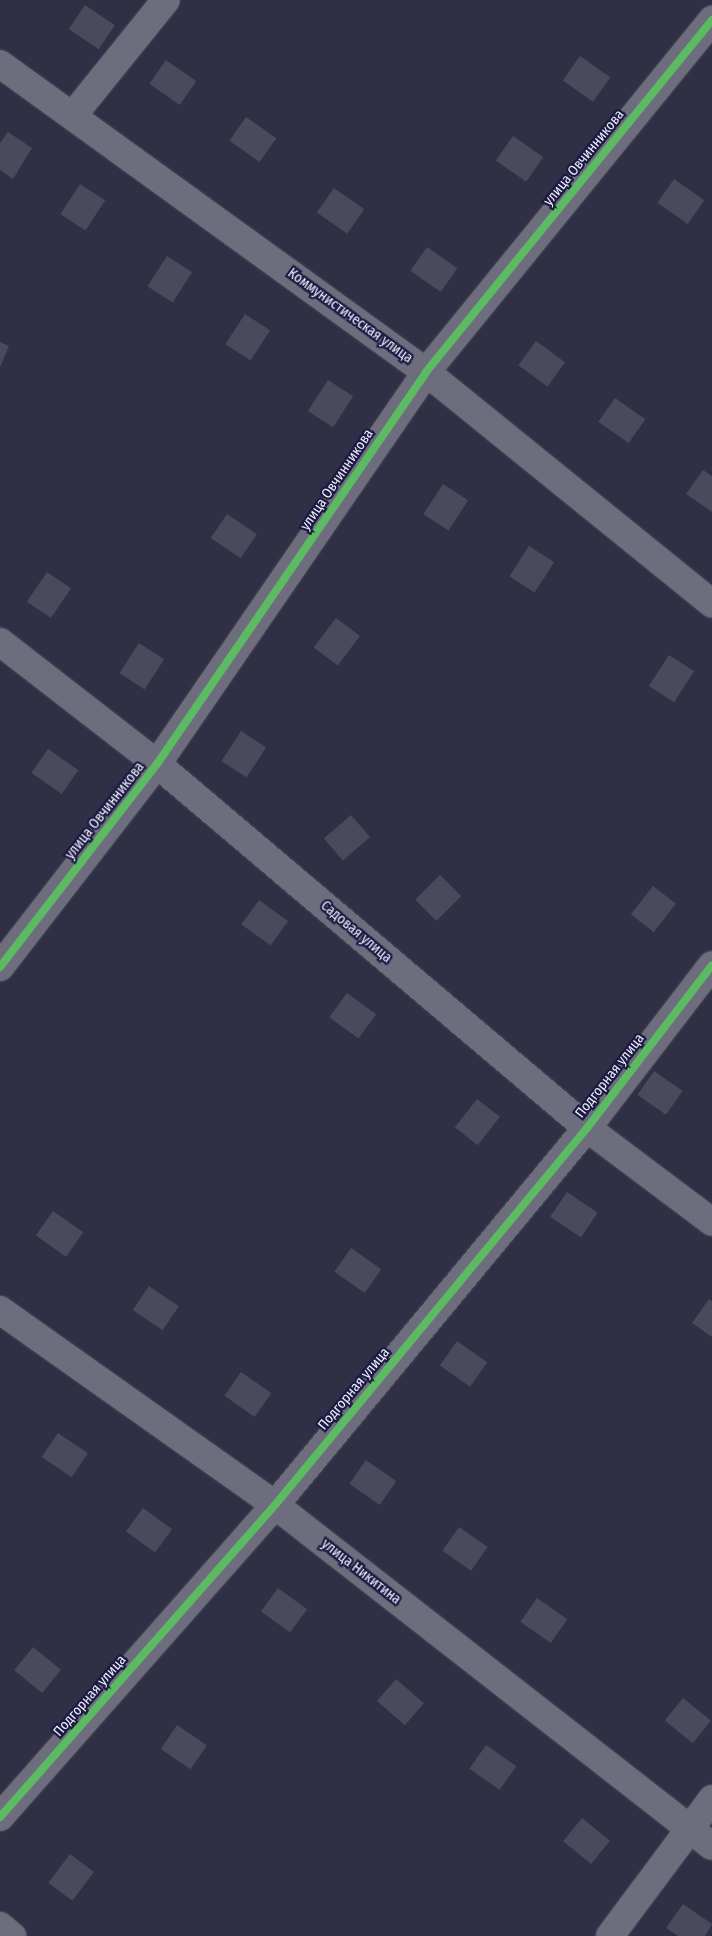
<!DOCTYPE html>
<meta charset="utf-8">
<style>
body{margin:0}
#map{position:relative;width:712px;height:1936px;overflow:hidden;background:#302f46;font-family:"Fira Sans Condensed",sans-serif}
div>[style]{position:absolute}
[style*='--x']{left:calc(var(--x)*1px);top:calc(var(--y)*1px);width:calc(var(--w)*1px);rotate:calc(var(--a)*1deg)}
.building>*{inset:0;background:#4a4a5c;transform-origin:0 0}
.roads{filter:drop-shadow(0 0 1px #494858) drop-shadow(0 0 1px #494858)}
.minor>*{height:28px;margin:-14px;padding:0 14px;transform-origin:14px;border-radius:14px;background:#6d6d7e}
.cycleway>*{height:8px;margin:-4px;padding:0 4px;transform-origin:4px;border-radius:4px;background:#5cba63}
span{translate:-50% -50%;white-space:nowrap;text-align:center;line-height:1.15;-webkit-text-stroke:4.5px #1d1b44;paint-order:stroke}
.street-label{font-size:14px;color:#eff0fb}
</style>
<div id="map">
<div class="building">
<div style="left:85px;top:5px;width:36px;height:29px;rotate:34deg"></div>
<div style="left:580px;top:56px;width:37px;height:30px;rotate:35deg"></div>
<div style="left:166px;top:60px;width:37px;height:29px;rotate:35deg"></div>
<div style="left:246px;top:117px;width:37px;height:29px;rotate:35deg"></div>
<div style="clip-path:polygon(8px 132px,32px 148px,13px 179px,0 170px,0 143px)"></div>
<div style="left:513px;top:136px;width:37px;height:30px;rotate:35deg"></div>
<div style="left:674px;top:179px;width:37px;height:29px;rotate:35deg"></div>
<div style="left:80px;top:184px;width:30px;height:36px;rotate:33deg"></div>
<div style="left:334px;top:188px;width:37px;height:30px;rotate:35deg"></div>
<div style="left:427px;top:247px;width:37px;height:29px;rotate:35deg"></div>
<div style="left:167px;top:256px;width:30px;height:36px;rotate:33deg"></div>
<div style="left:245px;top:314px;width:30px;height:36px;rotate:33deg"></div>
<div style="left:536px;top:341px;width:36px;height:30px;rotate:36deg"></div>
<div style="clip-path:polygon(0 342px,9px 346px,0 367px)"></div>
<div style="left:328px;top:380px;width:30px;height:37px;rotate:33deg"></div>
<div style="left:615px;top:398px;width:37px;height:29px;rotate:35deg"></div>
<div style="clip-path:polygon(703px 470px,712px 476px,712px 512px,686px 494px)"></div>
<div style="left:443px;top:484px;width:30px;height:36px;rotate:33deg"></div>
<div style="left:227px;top:514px;width:36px;height:29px;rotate:34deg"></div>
<div style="left:529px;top:546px;width:30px;height:36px;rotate:33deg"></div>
<div style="left:47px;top:572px;width:29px;height:36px;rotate:34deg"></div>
<div style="left:336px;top:618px;width:30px;height:37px;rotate:37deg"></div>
<div style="left:139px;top:643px;width:30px;height:36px;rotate:33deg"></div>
<div style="left:669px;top:655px;width:30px;height:37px;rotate:33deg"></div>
<div style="left:241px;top:731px;width:30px;height:36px;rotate:33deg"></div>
<div style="left:48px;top:749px;width:37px;height:29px;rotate:35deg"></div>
<div style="left:351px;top:815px;width:29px;height:36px;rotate:49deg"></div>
<div style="left:440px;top:875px;width:30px;height:35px;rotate:45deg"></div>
<div style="left:653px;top:886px;width:29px;height:36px;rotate:38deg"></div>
<div style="left:259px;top:900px;width:36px;height:30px;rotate:36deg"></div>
<div style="left:347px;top:993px;width:36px;height:30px;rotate:36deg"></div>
<div style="left:654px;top:1071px;width:35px;height:29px;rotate:35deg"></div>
<div style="left:477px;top:1099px;width:29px;height:36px;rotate:38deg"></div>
<div style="left:567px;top:1192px;width:37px;height:30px;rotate:34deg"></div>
<div style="left:53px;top:1211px;width:37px;height:30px;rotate:35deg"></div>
<div style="left:351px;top:1248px;width:37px;height:29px;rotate:35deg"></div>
<div style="left:149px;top:1286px;width:36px;height:29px;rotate:34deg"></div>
<div style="clip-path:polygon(709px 1299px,712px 1301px,712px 1337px,692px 1323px)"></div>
<div style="left:457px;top:1341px;width:37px;height:30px;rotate:35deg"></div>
<div style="left:241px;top:1372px;width:37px;height:29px;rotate:35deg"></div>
<div style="left:58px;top:1433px;width:36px;height:29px;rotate:34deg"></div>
<div style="left:366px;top:1460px;width:37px;height:29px;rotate:35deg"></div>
<div style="left:143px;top:1508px;width:36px;height:29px;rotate:36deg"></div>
<div style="left:459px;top:1527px;width:35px;height:29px;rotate:35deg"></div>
<div style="left:278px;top:1588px;width:36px;height:29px;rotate:36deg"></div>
<div style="left:537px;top:1598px;width:37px;height:29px;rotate:35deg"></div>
<div style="left:33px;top:1647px;width:36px;height:30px;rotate:39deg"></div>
<div style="left:396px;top:1679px;width:37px;height:29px;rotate:41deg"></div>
<div style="left:683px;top:1698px;width:36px;height:29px;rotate:39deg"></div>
<div style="left:177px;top:1725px;width:36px;height:29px;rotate:34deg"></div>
<div style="left:486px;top:1745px;width:37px;height:29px;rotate:35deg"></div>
<div style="left:582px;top:1818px;width:36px;height:30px;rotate:39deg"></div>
<div style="left:70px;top:1854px;width:30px;height:36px;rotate:37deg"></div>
<div style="clip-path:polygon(683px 1904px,712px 1924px,705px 1936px,678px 1936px,666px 1928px)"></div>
</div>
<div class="roads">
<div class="minor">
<div style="--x:0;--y:64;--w:526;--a:35.87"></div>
<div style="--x:426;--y:372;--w:368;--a:39"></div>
<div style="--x:74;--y:114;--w:146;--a:-51.1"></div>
<div style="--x:0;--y:642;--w:199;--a:37.8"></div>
<div style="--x:157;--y:764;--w:563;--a:40.25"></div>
<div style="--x:587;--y:1128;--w:156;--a:36.9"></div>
<div style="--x:0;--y:967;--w:257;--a:-52.3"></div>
<div style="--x:157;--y:764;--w:475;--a:-55.5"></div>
<div style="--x:426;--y:372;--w:454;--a:-50.9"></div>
<div style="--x:0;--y:1310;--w:337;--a:35.3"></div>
<div style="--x:275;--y:1505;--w:554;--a:37.97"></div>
<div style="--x:0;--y:1817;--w:416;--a:-48.6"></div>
<div style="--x:275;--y:1505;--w:489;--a:-50.4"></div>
<div style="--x:587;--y:1128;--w:205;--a:-52.5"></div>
<div style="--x:0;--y:1926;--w:16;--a:40"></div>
<div style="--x:610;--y:1936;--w:171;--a:-53.3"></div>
</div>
</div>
<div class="cycleway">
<div style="--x:0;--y:967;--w:257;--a:-52.3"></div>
<div style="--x:157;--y:764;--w:475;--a:-55.5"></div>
<div style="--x:426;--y:372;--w:454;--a:-50.9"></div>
<div style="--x:0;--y:1817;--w:416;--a:-48.6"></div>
<div style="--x:275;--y:1505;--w:489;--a:-50.4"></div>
<div style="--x:587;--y:1128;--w:205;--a:-52.5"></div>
</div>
<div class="street-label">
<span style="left:584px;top:158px;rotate:-51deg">улица Овчинникова</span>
<span style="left:350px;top:316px;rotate:36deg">Коммунистическая улица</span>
<span style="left:337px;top:480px;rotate:-56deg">улица Овчинникова</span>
<span style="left:105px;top:811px;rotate:-52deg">улица Овчинникова</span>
<span style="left:356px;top:932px;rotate:40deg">Садовая улица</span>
<span style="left:610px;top:1076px;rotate:-52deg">Подгорная улица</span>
<span style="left:354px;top:1389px;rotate:-50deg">Подгорная улица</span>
<span style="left:361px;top:1572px;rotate:38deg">улица Никитина</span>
<span style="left:90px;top:1696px;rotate:-49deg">Подгорная улица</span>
</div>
</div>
